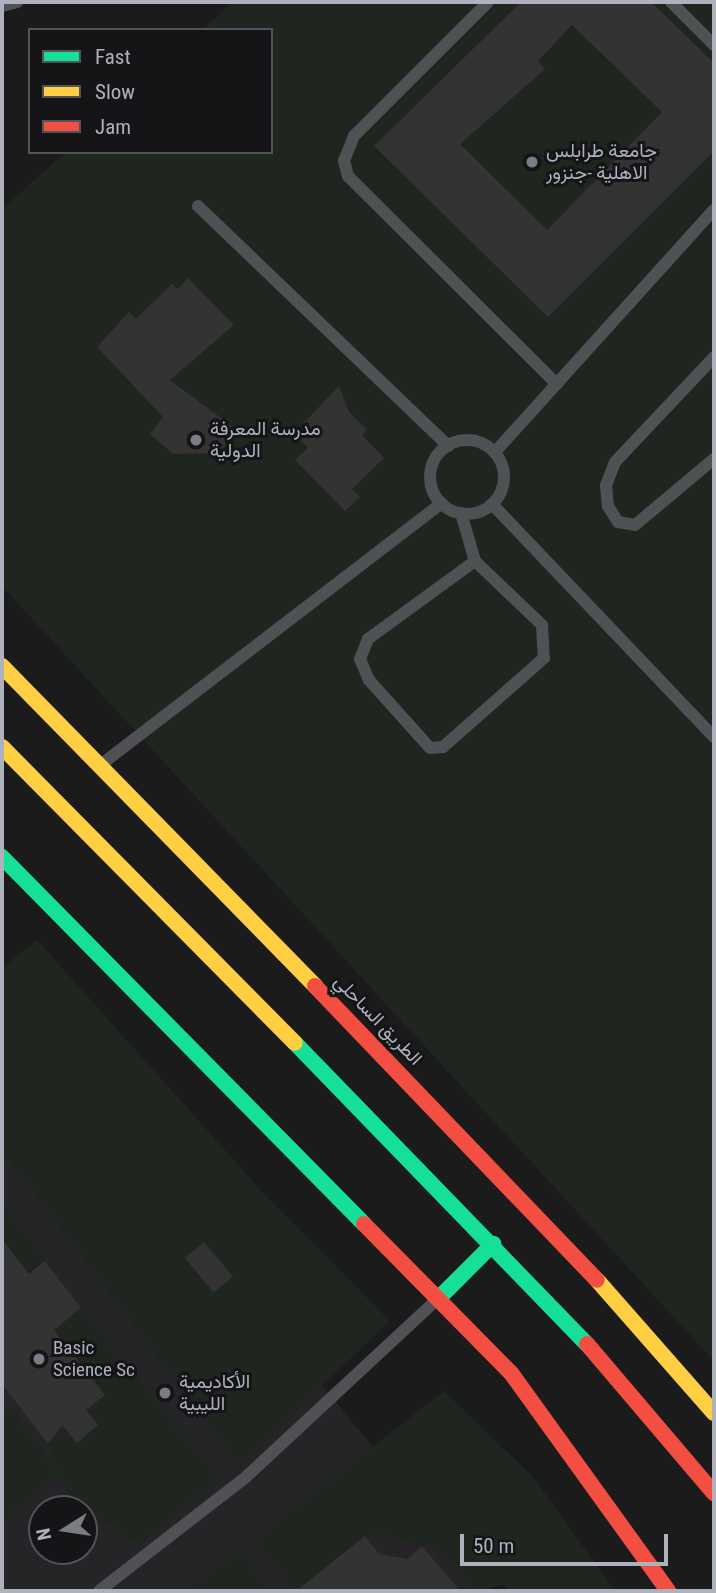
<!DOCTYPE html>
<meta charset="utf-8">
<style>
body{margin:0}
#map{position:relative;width:716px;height:1593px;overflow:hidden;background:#1b1b1c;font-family:"Roboto Condensed",Vazirmatn,sans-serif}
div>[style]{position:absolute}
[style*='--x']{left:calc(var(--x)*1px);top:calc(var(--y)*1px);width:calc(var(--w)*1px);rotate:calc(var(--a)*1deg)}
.built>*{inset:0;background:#252528}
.green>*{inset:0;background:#1f2620}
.building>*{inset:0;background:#333334;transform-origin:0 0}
.lane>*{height:12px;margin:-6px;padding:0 6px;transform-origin:6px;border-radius:6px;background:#4f5155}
.lane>.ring{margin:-6px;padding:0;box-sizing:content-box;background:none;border:12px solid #4f5155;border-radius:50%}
.fast>*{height:16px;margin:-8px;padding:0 8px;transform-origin:8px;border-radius:8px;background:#16e098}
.slow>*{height:16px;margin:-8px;padding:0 8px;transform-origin:8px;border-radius:8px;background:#ffcf43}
.jam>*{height:16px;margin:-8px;padding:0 8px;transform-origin:8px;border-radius:8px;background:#f24e42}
.dots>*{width:19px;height:19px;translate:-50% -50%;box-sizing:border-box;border:4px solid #151518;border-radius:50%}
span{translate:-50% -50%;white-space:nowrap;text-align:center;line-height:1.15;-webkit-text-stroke:6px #151518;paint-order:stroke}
.poi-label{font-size:19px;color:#adb2bc}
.left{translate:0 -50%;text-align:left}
.street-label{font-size:19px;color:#adb2bc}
.frame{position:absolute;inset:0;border:4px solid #adb2bc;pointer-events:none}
.legend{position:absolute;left:28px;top:28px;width:245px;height:126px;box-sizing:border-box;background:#151518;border:2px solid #52545a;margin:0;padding:9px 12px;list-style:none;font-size:21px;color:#adb2bc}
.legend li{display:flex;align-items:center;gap:14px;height:35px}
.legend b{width:35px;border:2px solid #52545a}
.north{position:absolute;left:28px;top:1495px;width:70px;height:70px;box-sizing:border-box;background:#151518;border:2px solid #52545a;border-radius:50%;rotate:258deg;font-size:19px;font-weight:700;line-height:28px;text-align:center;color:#adb2bc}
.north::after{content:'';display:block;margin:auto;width:24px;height:32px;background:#7a7d84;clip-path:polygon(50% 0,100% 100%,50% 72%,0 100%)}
.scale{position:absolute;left:460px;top:1534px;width:208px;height:32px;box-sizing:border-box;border:4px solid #adb2bc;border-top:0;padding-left:9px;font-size:21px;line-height:24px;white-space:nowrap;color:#adb2bc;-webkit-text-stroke:5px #151518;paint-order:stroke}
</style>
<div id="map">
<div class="built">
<div style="clip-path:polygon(evenodd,2px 995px,233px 1277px,491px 1591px,2px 1591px,2px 995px,42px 1509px,84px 1509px,84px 1551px,42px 1551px,42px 1509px)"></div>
</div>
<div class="green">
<div style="clip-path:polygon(233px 2px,714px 2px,714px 1361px,2px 586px,2px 209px,66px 152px,271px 152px,271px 30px,202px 30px)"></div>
<div style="clip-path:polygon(37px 940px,258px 1187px,390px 1321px,239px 1465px,2px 1151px,2px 968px)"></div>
<div style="clip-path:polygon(2px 1205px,52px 1266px,45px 1261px,29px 1274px,2px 1239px)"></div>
<div style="clip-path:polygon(81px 1308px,219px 1478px,140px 1545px,71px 1499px,61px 1475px,2px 1520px,2px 1416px,11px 1409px,60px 1474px,48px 1443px,66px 1430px,79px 1442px,98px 1426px,87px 1410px,105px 1395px,54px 1330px)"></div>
<div style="clip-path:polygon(444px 1391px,534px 1478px,615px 1591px,510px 1591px,504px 1584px,479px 1591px,433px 1548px,376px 1533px,304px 1591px,295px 1591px,254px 1539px)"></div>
<div style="clip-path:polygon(240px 1550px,270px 1591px,188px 1591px)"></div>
</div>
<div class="building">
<div style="clip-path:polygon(evenodd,521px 2px,651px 2px,714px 63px,714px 151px,548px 317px,374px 146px,521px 2px,572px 25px,662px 112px,547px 230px,460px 144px,545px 69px,538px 61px,572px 25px)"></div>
<div style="clip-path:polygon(188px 278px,234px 325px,170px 380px,237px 430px,219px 453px,173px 454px,150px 434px,163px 417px,97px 347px,129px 312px,136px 319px,172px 284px,178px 289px)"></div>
<div style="clip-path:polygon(339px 386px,349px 412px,367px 430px,362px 435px,384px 458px,352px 489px,360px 497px,345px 511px,295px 460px,308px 448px,294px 433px)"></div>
<div style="clip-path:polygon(2px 1239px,29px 1274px,45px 1261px,81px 1308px,54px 1330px,105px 1395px,86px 1410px,98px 1425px,77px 1443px,62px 1425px,48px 1444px,2px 1384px)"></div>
<div style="left:204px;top:1242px;width:45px;height:25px;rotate:50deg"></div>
<div style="clip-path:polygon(365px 1536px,379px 1554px,408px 1559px,422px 1546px,460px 1591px,296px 1591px)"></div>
</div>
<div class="lane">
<div style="--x:488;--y:2;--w:190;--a:135"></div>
<div style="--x:354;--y:136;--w:27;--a:112"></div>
<div style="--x:344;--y:161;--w:16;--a:75"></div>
<div style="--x:348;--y:176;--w:295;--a:44.9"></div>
<div style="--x:671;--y:2;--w:61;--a:45"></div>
<div style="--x:2;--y:6;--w:16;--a:-15"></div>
<div style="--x:198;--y:206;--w:347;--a:43.8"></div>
<div style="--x:714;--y:357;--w:144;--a:133.3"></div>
<div style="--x:615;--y:462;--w:25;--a:111"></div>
<div style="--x:606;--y:485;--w:21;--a:85"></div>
<div style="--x:608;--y:506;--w:19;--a:58"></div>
<div style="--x:618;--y:522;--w:17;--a:10"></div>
<div style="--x:635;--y:525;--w:103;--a:-39.9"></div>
<div class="ring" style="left:430px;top:440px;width:62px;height:62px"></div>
<div style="--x:495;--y:452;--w:326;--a:-47.9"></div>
<div style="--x:492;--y:504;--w:322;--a:46.4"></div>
<div style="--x:461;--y:513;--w:50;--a:73.7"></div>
<div style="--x:475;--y:561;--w:93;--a:43.7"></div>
<div style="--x:542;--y:625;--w:33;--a:87"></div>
<div style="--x:544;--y:658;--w:135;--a:138.6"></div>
<div style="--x:443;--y:747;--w:13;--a:176"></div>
<div style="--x:430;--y:748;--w:91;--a:-131.9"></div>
<div style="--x:369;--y:680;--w:23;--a:-113"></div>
<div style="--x:360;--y:659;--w:22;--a:-68"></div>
<div style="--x:368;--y:639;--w:132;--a:-36.1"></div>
<div style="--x:103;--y:763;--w:427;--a:-37.5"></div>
<div style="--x:99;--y:1591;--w:187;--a:-37.8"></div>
<div style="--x:247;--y:1476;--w:257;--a:-42.9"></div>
</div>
<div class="fast">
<div style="--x:2;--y:857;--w:515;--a:45.39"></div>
<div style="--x:295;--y:1043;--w:419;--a:45.9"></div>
<div style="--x:441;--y:1296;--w:74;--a:-45"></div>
</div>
<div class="slow">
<div style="--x:2;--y:666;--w:448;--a:45.6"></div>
<div style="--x:2;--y:747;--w:416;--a:45.3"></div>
<div style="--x:597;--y:1280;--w:177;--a:48.7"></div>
</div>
<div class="jam">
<div style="--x:315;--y:986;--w:407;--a:46.2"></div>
<div style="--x:364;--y:1224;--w:209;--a:45.4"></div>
<div style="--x:511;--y:1373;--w:269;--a:54.2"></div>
<div style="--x:587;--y:1344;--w:196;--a:49.6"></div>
</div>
<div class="dots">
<div style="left:532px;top:162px;background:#7a7d84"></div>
<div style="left:196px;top:440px;background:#7a7d84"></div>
<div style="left:39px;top:1359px;background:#7a7d84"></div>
<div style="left:165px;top:1393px;background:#7a7d84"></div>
</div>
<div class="poi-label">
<span class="left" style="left:546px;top:162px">جامعة طرابلس<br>الاهلية -جنزور</span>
<span class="left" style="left:210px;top:440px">مدرسة المعرفة<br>الدولية</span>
<span class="left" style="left:53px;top:1359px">Basic<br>Science Sc</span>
<span class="left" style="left:179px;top:1393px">الأكاديمية<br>الليبية</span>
</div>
<div class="street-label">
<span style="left:378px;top:1020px;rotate:46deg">الطريق الساحلي</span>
</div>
<div class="frame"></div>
<ul class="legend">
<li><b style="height:9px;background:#16e098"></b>Fast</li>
<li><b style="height:9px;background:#ffcf43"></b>Slow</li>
<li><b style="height:9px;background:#f24e42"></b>Jam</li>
</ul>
<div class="north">N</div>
<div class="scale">50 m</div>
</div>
